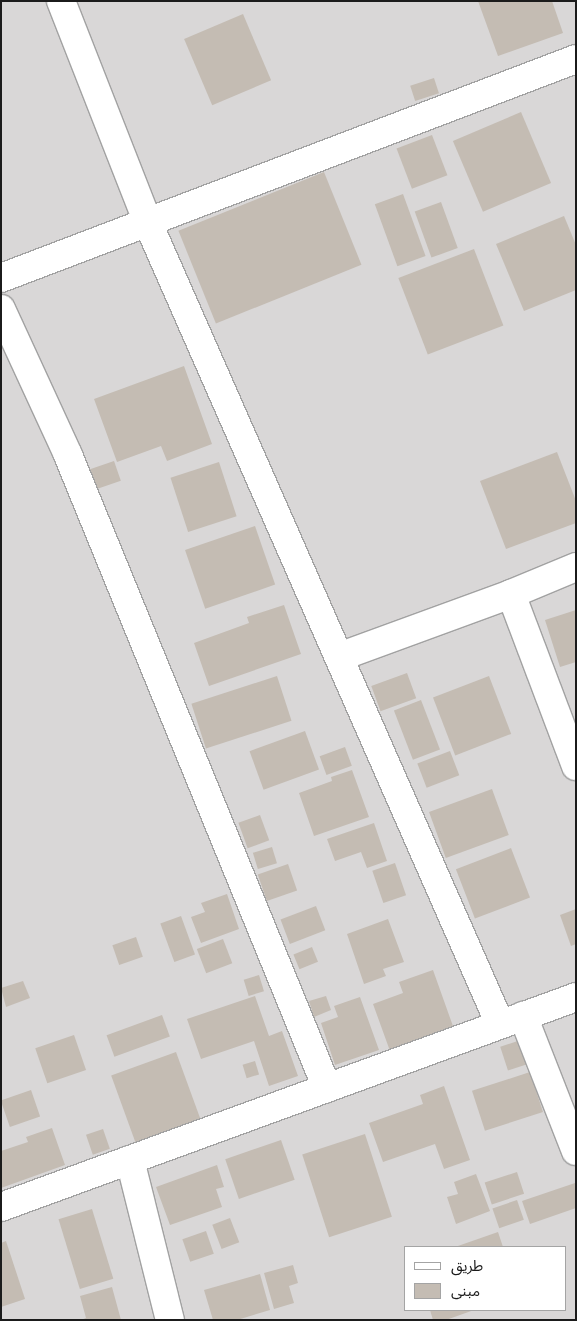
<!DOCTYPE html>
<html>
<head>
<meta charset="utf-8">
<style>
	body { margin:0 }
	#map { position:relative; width:577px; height:1321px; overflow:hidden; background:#ede9df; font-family:Mulish,"Noto Sans Arabic",sans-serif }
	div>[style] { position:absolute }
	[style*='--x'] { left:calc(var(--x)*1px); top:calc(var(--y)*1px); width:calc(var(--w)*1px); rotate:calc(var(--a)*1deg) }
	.residential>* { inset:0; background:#d9d7d7 }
	.building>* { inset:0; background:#c4bcb3; transform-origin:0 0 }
	.roads { filter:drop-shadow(1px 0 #a2a2a2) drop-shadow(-1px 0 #a2a2a2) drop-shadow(0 1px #a2a2a2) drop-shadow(0 -1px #a2a2a2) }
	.minor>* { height:28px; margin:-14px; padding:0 14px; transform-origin:14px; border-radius:14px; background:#fff }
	span { translate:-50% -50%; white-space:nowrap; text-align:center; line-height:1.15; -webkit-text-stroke:4px #fff; paint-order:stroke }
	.frame { position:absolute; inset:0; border:2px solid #1b1b1b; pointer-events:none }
	.legend { position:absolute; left:404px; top:1246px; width:162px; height:65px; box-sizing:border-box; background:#fff; border:1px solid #a4a4a4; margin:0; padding:6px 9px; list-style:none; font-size:15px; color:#1b1b1b }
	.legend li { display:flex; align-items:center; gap:10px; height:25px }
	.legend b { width:25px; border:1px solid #a4a4a4 }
</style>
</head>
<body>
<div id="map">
	<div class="residential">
		<div style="clip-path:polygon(evenodd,1px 1px,576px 1px,576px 1320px,1px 1320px,1px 1px,406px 1247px,566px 1247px,566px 1310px,406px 1310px,406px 1247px)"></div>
	</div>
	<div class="building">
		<div style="clip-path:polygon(478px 1px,552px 1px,563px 33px,498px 56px)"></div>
		<div style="left:243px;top:14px;width:72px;height:64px;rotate:67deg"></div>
		<div style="left:434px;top:78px;width:16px;height:25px;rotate:72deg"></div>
		<div style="left:521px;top:112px;width:77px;height:74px;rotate:67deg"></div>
		<div style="left:432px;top:135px;width:43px;height:38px;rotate:69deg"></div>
		<div style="left:324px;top:172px;width:100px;height:157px;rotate:68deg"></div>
		<div style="left:403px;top:194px;width:66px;height:30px;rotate:70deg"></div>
		<div style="left:441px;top:202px;width:49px;height:28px;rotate:70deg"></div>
		<div style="clip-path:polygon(564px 216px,576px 245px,576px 290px,524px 311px,496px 244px)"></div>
		<div style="left:474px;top:249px;width:82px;height:81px;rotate:69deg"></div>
		<div style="clip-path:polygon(184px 366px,212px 444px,167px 461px,161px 446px,117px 462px,94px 399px)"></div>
		<div style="clip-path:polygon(557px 452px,576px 501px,576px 523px,506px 549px,480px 481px)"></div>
		<div style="left:114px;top:461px;width:21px;height:30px;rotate:71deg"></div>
		<div style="left:219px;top:462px;width:57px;height:51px;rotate:72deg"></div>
		<div style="left:255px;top:526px;width:62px;height:74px;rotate:71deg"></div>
		<div style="clip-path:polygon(284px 605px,301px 654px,209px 686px,194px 643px,249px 623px,247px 617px)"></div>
		<div style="clip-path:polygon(576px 610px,576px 662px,560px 667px,545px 620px)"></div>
		<div style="left:407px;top:673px;width:27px;height:38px;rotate:70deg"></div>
		<div style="left:277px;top:676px;width:47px;height:90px;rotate:72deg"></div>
		<div style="left:489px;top:676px;width:62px;height:60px;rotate:69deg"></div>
		<div style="left:421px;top:700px;width:53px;height:29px;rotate:69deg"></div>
		<div style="left:305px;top:731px;width:41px;height:59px;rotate:70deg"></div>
		<div style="left:345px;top:747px;width:20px;height:27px;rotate:70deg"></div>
		<div style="left:450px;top:751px;width:26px;height:35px;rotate:69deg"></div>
		<div style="clip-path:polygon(352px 770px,369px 817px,314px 836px,299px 793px,332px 781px,331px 777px)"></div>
		<div style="left:492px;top:789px;width:49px;height:67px;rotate:70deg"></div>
		<div style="left:260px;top:815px;width:27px;height:23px;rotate:70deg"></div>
		<div style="clip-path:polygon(374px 823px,387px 861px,367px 868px,361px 852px,335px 861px,327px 839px)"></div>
		<div style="left:272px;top:847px;width:17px;height:20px;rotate:73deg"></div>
		<div style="left:511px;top:848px;width:53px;height:59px;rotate:69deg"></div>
		<div style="left:395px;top:863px;width:34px;height:24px;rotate:71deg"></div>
		<div style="left:288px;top:864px;width:28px;height:32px;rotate:71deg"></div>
		<div style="clip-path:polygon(227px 894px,239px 929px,201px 943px,191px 917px,205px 912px,201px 903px)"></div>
		<div style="left:316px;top:906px;width:26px;height:38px;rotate:69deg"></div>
		<div style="clip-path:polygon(576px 909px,576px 944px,571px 946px,560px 915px)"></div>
		<div style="left:181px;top:916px;width:41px;height:22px;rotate:70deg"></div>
		<div style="clip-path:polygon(388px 919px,404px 962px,383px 969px,386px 976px,364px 984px,347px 934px)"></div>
		<div style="left:136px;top:937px;width:21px;height:25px;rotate:71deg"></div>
		<div style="left:223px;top:939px;width:26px;height:28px;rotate:69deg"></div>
		<div style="left:312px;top:947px;width:16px;height:20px;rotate:68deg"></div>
		<div style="clip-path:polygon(433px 970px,454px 1029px,390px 1051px,373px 1004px,403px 993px,399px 982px)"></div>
		<div style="left:259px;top:975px;width:17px;height:16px;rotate:73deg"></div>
		<div style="clip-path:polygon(23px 981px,30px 998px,6px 1007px,1px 988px)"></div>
		<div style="clip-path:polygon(255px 996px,269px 1036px,282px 1031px,298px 1076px,269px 1086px,254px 1041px,201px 1059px,187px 1019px)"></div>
		<div style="clip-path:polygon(326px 996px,331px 1010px,314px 1017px,309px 1001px)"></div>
		<div style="clip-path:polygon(360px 997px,379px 1050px,335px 1065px,321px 1023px,338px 1017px,334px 1006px)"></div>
		<div style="left:162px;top:1015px;width:23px;height:59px;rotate:70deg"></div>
		<div style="left:74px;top:1035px;width:37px;height:41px;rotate:71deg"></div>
		<div style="left:524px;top:1039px;width:25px;height:25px;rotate:72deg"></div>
		<div style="left:176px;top:1052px;width:73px;height:69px;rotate:70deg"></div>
		<div style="left:255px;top:1061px;width:14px;height:13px;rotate:73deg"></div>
		<div style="left:530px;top:1072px;width:42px;height:61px;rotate:72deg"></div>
		<div style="clip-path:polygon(444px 1086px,470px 1160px,444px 1169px,435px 1144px,383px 1162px,369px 1123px,423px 1104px,420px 1095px)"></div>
		<div style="left:31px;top:1090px;width:28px;height:32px;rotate:71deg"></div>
		<div style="clip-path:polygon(52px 1128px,65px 1165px,1px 1188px,1px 1151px,28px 1142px,26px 1137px)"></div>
		<div style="left:103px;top:1129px;width:21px;height:18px;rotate:71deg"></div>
		<div style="left:365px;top:1134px;width:87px;height:66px;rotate:72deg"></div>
		<div style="left:281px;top:1140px;width:42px;height:59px;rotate:71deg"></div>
		<div style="clip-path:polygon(217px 1165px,224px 1187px,216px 1189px,222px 1207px,170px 1225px,156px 1187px)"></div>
		<div style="left:517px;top:1172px;width:23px;height:34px;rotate:72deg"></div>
		<div style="clip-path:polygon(476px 1174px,490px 1211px,456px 1224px,447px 1197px,458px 1194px,454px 1182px)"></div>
		<div style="clip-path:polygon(575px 1183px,576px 1208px,530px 1224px,522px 1201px)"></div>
		<div style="left:517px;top:1200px;width:21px;height:26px;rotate:71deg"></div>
		<div style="left:92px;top:1209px;width:73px;height:35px;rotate:73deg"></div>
		<div style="left:230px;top:1218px;width:26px;height:19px;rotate:69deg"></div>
		<div style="left:206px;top:1231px;width:24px;height:25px;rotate:71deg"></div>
		<div style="clip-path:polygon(498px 1232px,503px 1247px,455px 1247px)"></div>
		<div style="clip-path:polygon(6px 1241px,25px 1299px,1px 1307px,1px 1243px)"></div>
		<div style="clip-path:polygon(293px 1265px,298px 1283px,289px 1286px,294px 1303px,274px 1309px,264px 1273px)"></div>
		<div style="clip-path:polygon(260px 1274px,270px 1310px,237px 1320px,213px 1320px,204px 1290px)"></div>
		<div style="clip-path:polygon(112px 1287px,121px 1320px,81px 1320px,86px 1318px,80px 1296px)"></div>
		<div style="clip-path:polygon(430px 1310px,474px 1310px,446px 1320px,433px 1320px)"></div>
	</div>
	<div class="roads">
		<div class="minor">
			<div style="--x:61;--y:1;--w:238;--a:68.6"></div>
			<div style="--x:148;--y:223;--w:875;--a:66.28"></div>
			<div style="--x:1;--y:278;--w:615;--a:-20.85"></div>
			<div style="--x:1;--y:309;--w:161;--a:65.3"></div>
			<div style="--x:68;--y:455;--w:684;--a:67.75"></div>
			<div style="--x:511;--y:594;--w:184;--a:69.3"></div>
			<div style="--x:339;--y:657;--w:183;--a:-20.1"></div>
			<div style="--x:511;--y:594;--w:70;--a:-22.6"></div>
			<div style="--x:523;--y:1016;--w:145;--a:68.6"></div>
			<div style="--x:130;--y:1160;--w:165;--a:76"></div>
			<div style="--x:1;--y:1207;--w:612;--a:-20.06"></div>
		</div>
	</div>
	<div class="frame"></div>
	<ul class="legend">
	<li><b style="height:6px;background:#fff"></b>طريق</li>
	<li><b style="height:14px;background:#c4bcb3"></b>مبنى</li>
	</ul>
</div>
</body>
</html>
